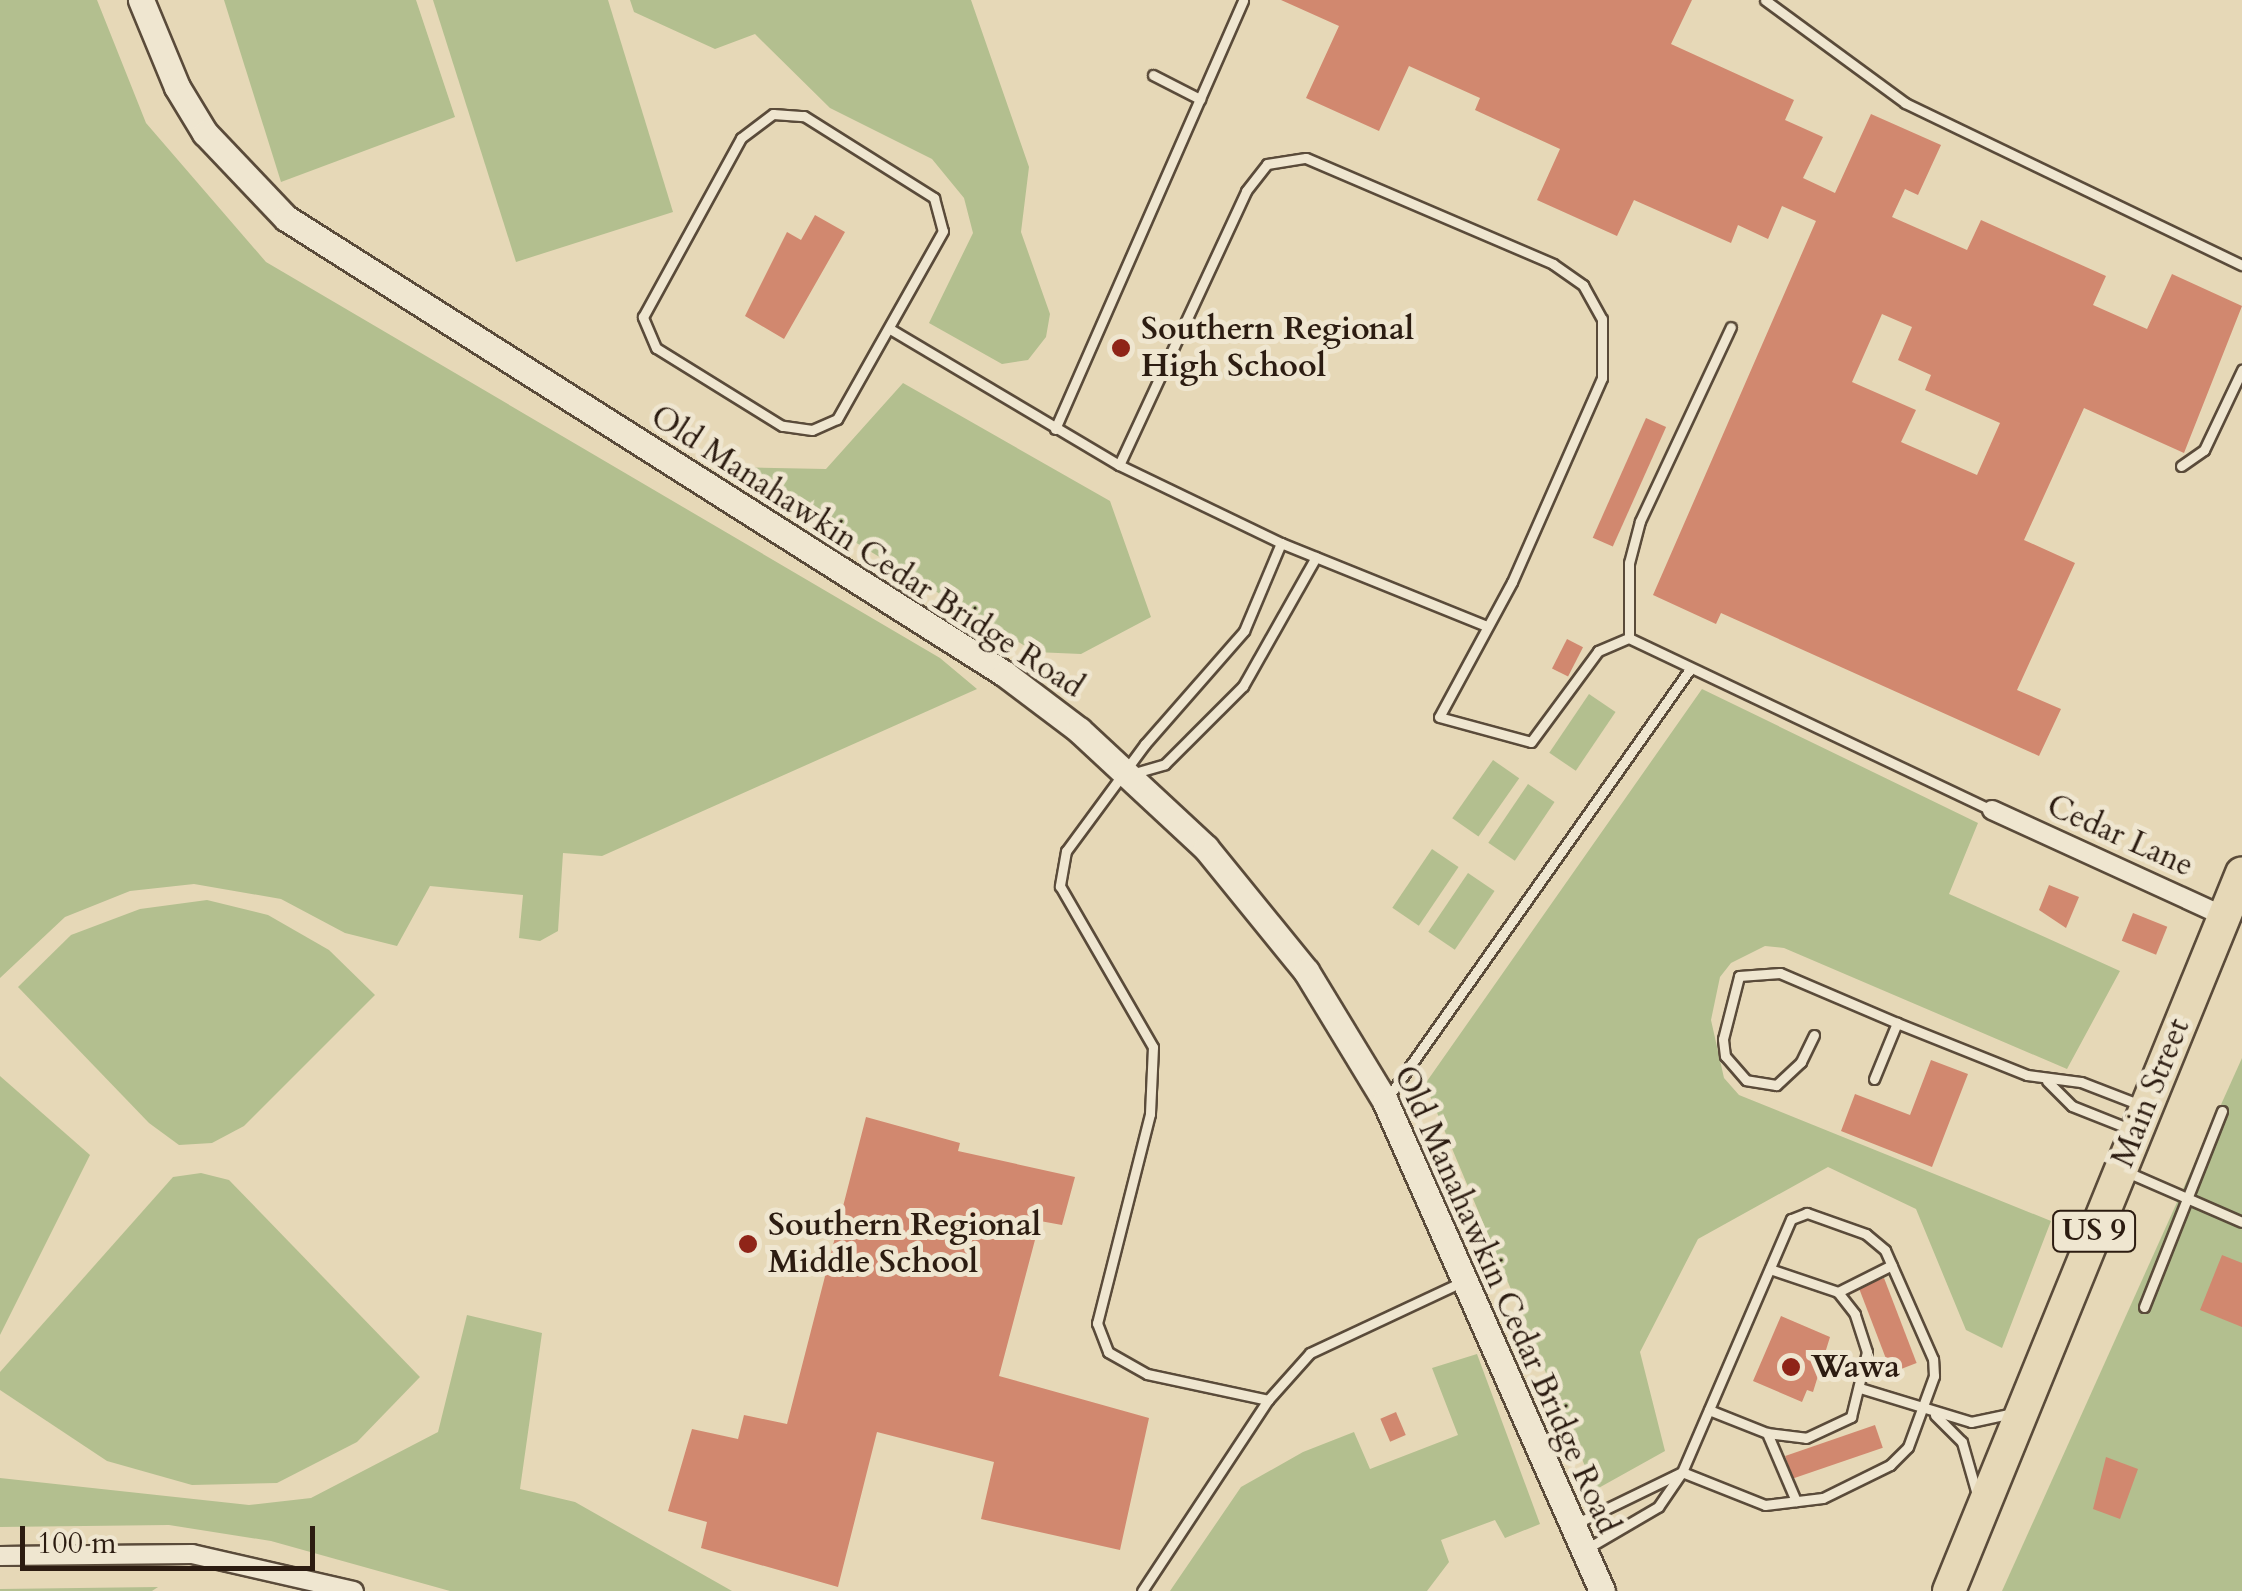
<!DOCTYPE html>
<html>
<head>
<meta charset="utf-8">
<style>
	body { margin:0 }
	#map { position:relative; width:2242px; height:1591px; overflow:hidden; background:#e6d8b7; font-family:Cardo,serif }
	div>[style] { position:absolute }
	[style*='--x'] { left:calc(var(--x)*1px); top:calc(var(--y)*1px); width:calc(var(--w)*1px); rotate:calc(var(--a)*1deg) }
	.green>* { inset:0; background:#b3bf8f; transform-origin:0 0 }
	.building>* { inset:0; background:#d1886f; transform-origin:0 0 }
	.roads { filter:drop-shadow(2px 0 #5a4b3a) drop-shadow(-2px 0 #5a4b3a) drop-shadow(0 2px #5a4b3a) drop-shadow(0 -2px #5a4b3a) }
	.lane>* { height:9px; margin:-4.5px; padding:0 4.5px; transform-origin:4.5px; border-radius:4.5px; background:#efe6d0 }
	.street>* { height:18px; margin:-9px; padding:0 9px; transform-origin:9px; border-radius:9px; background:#efe6d0 }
	.secondary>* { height:25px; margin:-12.5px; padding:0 12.5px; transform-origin:12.5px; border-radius:12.5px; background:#efe6d0 }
	.highway>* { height:32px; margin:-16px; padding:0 16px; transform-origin:16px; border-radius:16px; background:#e6d8b7 }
	.dots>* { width:28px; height:28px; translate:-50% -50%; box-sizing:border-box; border:5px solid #efe6d0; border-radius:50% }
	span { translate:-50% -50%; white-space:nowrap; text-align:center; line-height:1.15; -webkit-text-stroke:10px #efe6d0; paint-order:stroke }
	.shield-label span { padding:2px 8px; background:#efe6d0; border:2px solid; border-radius:8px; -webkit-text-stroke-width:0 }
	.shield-label { font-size:30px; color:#2c1c11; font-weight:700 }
	.poi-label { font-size:32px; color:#2c1c11; font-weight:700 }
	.left { translate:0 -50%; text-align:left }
	.street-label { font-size:32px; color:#2c1c11 }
	.scale { position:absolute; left:20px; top:1526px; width:295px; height:45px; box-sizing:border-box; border:5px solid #2c1c11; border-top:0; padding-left:12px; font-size:30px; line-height:35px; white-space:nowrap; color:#2c1c11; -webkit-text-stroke:8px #efe6d0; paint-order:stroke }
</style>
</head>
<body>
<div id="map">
	<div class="green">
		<div style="clip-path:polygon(0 0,97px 0,146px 123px,266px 262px,940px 658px,977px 689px,602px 856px,563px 853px,558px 931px,540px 941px,519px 938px,523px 895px,430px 886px,397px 946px,345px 933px,281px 899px,194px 884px,130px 891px,65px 917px,0 978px)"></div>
		<div style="clip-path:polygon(224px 0,416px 0,455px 117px,281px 182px)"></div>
		<div style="clip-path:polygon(433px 0,608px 0,673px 212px,516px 262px)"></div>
		<div style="clip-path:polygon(630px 0,971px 0,1029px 167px,1021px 232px,1050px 314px,1046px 337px,1028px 360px,1002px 364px,929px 323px,973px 233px,964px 198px,932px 159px,830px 108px,755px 34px,715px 49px,634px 12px)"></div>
		<div style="clip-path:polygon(903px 383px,1110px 501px,1151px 617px,1081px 654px,1035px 652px,732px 467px,826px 469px)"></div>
		<div style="clip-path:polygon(1702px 689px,1978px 823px,1949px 894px,2120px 971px,2067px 1069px,1784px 948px,1765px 946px,1731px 963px,1720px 977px,1711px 1020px,1724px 1078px,1739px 1095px,2051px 1221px,2002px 1348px,1966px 1330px,1916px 1209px,1828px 1167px,1698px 1239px,1640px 1352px,1665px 1451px,1595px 1490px,1425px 1084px)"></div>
		<div style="left:1589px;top:694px;width:32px;height:71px;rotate:34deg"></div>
		<div style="left:1493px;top:760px;width:32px;height:71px;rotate:35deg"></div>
		<div style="left:1528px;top:784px;width:32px;height:71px;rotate:34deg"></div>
		<div style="left:1432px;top:849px;width:32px;height:71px;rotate:34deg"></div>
		<div style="left:1468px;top:873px;width:32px;height:71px;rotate:34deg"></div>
		<div style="clip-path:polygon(207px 900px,268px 915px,329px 950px,375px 995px,244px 1126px,212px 1143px,179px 1145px,149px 1123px,18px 987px,71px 935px,140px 909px)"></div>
		<div style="clip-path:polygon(2242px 1058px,2242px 1591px,2002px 1591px)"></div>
		<div style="clip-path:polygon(0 1076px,90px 1155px,0 1335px)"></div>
		<div style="clip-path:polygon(201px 1173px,229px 1180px,420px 1377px,357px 1442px,277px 1483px,192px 1485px,107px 1461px,0 1390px,0 1372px,173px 1177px)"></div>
		<div style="clip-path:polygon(467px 1315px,542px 1333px,520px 1489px,575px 1502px,732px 1591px,450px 1591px,271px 1541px,169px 1525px,0 1527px,0 1478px,249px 1505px,311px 1498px,438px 1432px)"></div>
		<div style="clip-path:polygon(1477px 1354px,1540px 1524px,1505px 1538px,1495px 1520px,1441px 1540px,1449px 1562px,1427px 1591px,1170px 1591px,1241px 1487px,1303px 1452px,1354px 1432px,1370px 1469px,1458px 1435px,1432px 1368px)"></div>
		<div style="clip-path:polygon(158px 1587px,152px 1591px,0 1591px,0 1589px)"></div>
	</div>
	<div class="building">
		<div style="clip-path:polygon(evenodd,1281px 0,1692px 0,1671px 44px,1794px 100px,1785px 120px,1823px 137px,1803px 178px,1835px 193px,1871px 114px,1941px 145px,1918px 195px,1905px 189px,1892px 217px,1967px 250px,1981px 220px,2106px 276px,2093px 305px,2147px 329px,2172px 274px,2242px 306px,2184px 453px,2084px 408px,2024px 540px,2075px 563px,2017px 690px,2061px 709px,2039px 756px,1721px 613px,1716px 624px,1653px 595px,1816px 221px,1782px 206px,1768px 239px,1738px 225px,1731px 243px,1634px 200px,1617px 236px,1537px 200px,1560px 149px,1475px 110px,1480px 98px,1409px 66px,1379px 131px,1306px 98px,1339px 26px,1281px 0,1882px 314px,1912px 327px,1898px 360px,1931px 375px,1925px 390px,2000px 423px,1977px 475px,1901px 442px,1916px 410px,1852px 382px,1882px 314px)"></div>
		<div style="clip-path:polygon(815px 215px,845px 232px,784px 339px,745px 316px,787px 232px,801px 240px)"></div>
		<div style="left:1646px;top:418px;width:22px;height:131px;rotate:24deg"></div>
		<div style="left:1567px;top:639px;width:18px;height:33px;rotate:27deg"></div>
		<div style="clip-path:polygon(2049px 885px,2079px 897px,2066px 928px,2039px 910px)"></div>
		<div style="left:2133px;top:913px;width:37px;height:30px;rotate:22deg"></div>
		<div style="clip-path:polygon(1931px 1060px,1968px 1074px,1932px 1167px,1841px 1131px,1855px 1094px,1910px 1115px)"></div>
		<div style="clip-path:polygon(866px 1117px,960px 1143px,958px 1151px,1075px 1177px,1062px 1225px,1040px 1221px,999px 1376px,1149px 1418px,1120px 1550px,981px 1519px,994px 1462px,877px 1432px,838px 1587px,701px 1548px,707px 1522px,668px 1511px,692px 1429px,738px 1439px,744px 1415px,787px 1424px)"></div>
		<div style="clip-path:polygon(2222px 1255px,2242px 1263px,2242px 1327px,2200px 1310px)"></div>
		<div style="left:1884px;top:1278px;width:91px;height:27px;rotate:69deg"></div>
		<div style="clip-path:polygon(1781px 1316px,1830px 1337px,1813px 1392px,1807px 1390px,1802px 1402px,1753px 1381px)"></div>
		<div style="left:1396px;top:1412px;width:25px;height:17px;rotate:67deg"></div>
		<div style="left:1875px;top:1425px;width:24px;height:95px;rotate:71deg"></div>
		<div style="clip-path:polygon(2106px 1457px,2138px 1469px,2120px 1519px,2093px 1509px)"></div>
	</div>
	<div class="roads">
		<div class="lane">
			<div style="--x:1765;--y:0;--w:174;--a:36.3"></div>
			<div style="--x:1905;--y:103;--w:374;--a:25.7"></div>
			<div style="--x:1153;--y:75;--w:53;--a:27.1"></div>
			<div style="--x:773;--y:114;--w:31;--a:4"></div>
			<div style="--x:804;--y:116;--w:154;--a:32.2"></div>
			<div style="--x:934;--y:198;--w:34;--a:75"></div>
			<div style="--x:943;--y:231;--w:216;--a:119.4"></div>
			<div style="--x:837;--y:419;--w:27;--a:156"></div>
			<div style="--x:812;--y:430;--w:30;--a:-172"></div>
			<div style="--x:782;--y:426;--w:148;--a:-148.2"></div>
			<div style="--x:656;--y:348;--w:34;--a:-113"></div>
			<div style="--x:643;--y:317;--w:204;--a:-61.3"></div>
			<div style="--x:741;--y:138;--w:40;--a:-37"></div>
			<div style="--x:890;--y:329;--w:266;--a:30.7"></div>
			<div style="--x:1119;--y:465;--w:180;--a:25.7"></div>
			<div style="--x:1281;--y:543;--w:219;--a:22"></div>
			<div style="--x:1055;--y:429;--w:468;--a:-66.3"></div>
			<div style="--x:1119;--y:465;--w:302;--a:-65.1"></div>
			<div style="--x:1246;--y:191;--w:34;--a:-52"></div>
			<div style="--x:1267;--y:164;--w:39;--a:-9"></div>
			<div style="--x:1306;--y:158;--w:269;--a:23.2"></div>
			<div style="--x:1553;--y:264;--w:37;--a:35"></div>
			<div style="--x:1583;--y:285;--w:39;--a:61"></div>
			<div style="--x:1602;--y:319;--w:59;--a:90"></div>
			<div style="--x:1602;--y:378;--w:223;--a:113.8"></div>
			<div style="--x:1512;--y:582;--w:153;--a:118.4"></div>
			<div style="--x:1439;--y:717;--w:95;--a:15.2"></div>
			<div style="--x:1531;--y:742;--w:113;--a:-53.6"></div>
			<div style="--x:1598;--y:651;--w:34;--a:-23"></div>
			<div style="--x:1629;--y:638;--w:402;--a:25.4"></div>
			<div style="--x:2181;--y:466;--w:28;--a:-35"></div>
			<div style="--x:2204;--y:450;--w:89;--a:-64.6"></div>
			<div style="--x:1281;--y:543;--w:95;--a:112.8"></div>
			<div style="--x:1244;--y:631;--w:150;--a:131.2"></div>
			<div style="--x:1145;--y:744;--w:133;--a:126.4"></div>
			<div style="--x:1066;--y:851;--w:36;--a:100"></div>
			<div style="--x:1060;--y:886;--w:186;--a:60"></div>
			<div style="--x:1153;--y:1047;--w:67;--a:92.6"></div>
			<div style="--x:1150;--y:1114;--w:216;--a:104.2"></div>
			<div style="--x:1097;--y:1323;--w:31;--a:69"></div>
			<div style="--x:1108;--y:1352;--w:45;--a:29.4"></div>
			<div style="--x:1147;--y:1374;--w:124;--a:12.1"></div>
			<div style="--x:1268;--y:1400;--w:63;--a:-48.2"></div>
			<div style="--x:1310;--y:1353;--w:170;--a:-25.1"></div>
			<div style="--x:1629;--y:638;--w:75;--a:-90"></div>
			<div style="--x:1629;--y:563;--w:43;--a:-75.3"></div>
			<div style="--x:1640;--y:521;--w:214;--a:-64.9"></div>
			<div style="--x:1131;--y:774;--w:35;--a:-16"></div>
			<div style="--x:1165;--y:764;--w:110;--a:-45"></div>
			<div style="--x:1243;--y:686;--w:148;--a:-60.5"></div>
			<div style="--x:1814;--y:1035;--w:30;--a:116"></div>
			<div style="--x:1801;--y:1062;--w:34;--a:137"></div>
			<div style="--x:1776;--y:1085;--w:30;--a:-171"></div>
			<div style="--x:1746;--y:1080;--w:32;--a:-131"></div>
			<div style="--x:1725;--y:1056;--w:17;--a:-97"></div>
			<div style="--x:1723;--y:1039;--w:65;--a:-75.7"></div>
			<div style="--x:1739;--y:976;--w:41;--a:-4.2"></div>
			<div style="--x:1780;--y:973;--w:127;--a:23.1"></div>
			<div style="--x:1874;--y:1079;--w:61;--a:-67.7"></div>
			<div style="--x:1897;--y:1023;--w:140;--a:21.8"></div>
			<div style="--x:2027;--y:1075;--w:54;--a:7.4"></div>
			<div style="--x:2081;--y:1082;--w:61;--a:21.1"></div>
			<div style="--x:2047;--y:1081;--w:35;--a:45"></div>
			<div style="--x:2072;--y:1106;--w:62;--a:21.6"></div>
			<div style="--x:1386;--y:1100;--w:527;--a:-54.8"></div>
			<div style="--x:2127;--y:1172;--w:125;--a:23.5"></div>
			<div style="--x:1838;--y:1292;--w:60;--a:-26.6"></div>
			<div style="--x:2144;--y:1307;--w:211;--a:-68.3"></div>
			<div style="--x:1860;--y:1388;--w:116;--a:17"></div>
			<div style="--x:1971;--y:1422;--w:40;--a:-12"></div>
			<div style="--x:1709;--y:1410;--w:62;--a:21.6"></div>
			<div style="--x:1767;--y:1433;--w:39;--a:7"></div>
			<div style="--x:1806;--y:1438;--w:50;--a:-25"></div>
			<div style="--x:1851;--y:1417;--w:67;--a:-76.2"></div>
			<div style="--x:1867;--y:1352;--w:40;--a:-108"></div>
			<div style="--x:1855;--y:1314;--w:28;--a:-128"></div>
			<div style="--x:1838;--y:1292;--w:72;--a:-161.3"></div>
			<div style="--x:1935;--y:1415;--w:38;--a:45"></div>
			<div style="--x:1962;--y:1442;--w:51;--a:74.1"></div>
			<div style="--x:1767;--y:1433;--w:74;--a:66.9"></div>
			<div style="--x:1575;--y:1524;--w:119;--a:-25.9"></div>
			<div style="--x:1682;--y:1472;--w:89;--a:21.7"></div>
			<div style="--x:1765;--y:1505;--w:58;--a:-6.9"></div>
			<div style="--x:1823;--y:1498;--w:75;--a:-26.2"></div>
			<div style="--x:1890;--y:1465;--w:25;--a:-45"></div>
			<div style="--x:1908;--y:1447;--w:76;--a:-69.9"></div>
			<div style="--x:1934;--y:1376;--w:17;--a:-93"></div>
			<div style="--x:1933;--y:1359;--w:119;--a:-113.8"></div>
			<div style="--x:1885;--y:1250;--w:25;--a:-140"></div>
			<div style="--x:1866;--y:1234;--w:63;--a:-160.4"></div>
			<div style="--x:1807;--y:1213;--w:17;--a:159"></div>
			<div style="--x:1791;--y:1219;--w:275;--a:113.3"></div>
			<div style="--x:1682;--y:1472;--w:42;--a:124.4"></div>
			<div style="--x:1658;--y:1507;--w:83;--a:149.7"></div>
			<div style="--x:1142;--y:1591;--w:229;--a:-56.6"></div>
		</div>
		<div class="street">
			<div style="--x:1992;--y:810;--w:254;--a:24.6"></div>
			<div style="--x:0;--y:1556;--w:192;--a:-0.6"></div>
			<div style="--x:192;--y:1554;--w:166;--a:12.9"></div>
		</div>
		<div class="secondary">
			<div style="--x:141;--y:0;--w:94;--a:67.5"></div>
			<div style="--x:177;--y:87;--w:54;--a:58.7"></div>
			<div style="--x:205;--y:133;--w:117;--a:46.4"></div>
			<div style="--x:286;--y:218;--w:851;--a:32.38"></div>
			<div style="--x:1005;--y:674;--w:93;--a:37.1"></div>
			<div style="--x:1079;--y:730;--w:173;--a:42.9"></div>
			<div style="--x:1206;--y:848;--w:159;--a:50.9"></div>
			<div style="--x:1306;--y:971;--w:152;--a:58.7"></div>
			<div style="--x:1385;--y:1101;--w:536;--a:66.11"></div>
		</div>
		<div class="highway">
			<div style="--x:1949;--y:1591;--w:775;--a:-67.8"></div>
		</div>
	</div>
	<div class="dots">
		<div style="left:1121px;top:348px;background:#8f2418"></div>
		<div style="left:748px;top:1244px;background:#8f2418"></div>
		<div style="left:1791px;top:1367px;background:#8f2418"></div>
	</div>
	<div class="shield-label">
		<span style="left:2094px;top:1231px">US 9</span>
	</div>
	<div class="poi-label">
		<span class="left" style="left:1141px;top:348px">Southern Regional<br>High School</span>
		<span class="left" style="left:768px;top:1244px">Southern Regional<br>Middle School</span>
		<span class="left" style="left:1811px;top:1367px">Wawa</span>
	</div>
	<div class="street-label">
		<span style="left:867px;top:552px;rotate:33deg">Old Manahawkin Cedar Bridge Road</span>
		<span style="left:2120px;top:836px;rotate:24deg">Cedar Lane</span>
		<span style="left:2151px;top:1093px;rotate:-68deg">Main Street</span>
		<span style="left:1506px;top:1300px;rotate:66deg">Old Manahawkin Cedar Bridge Road</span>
	</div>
	<div class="scale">100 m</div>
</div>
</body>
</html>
